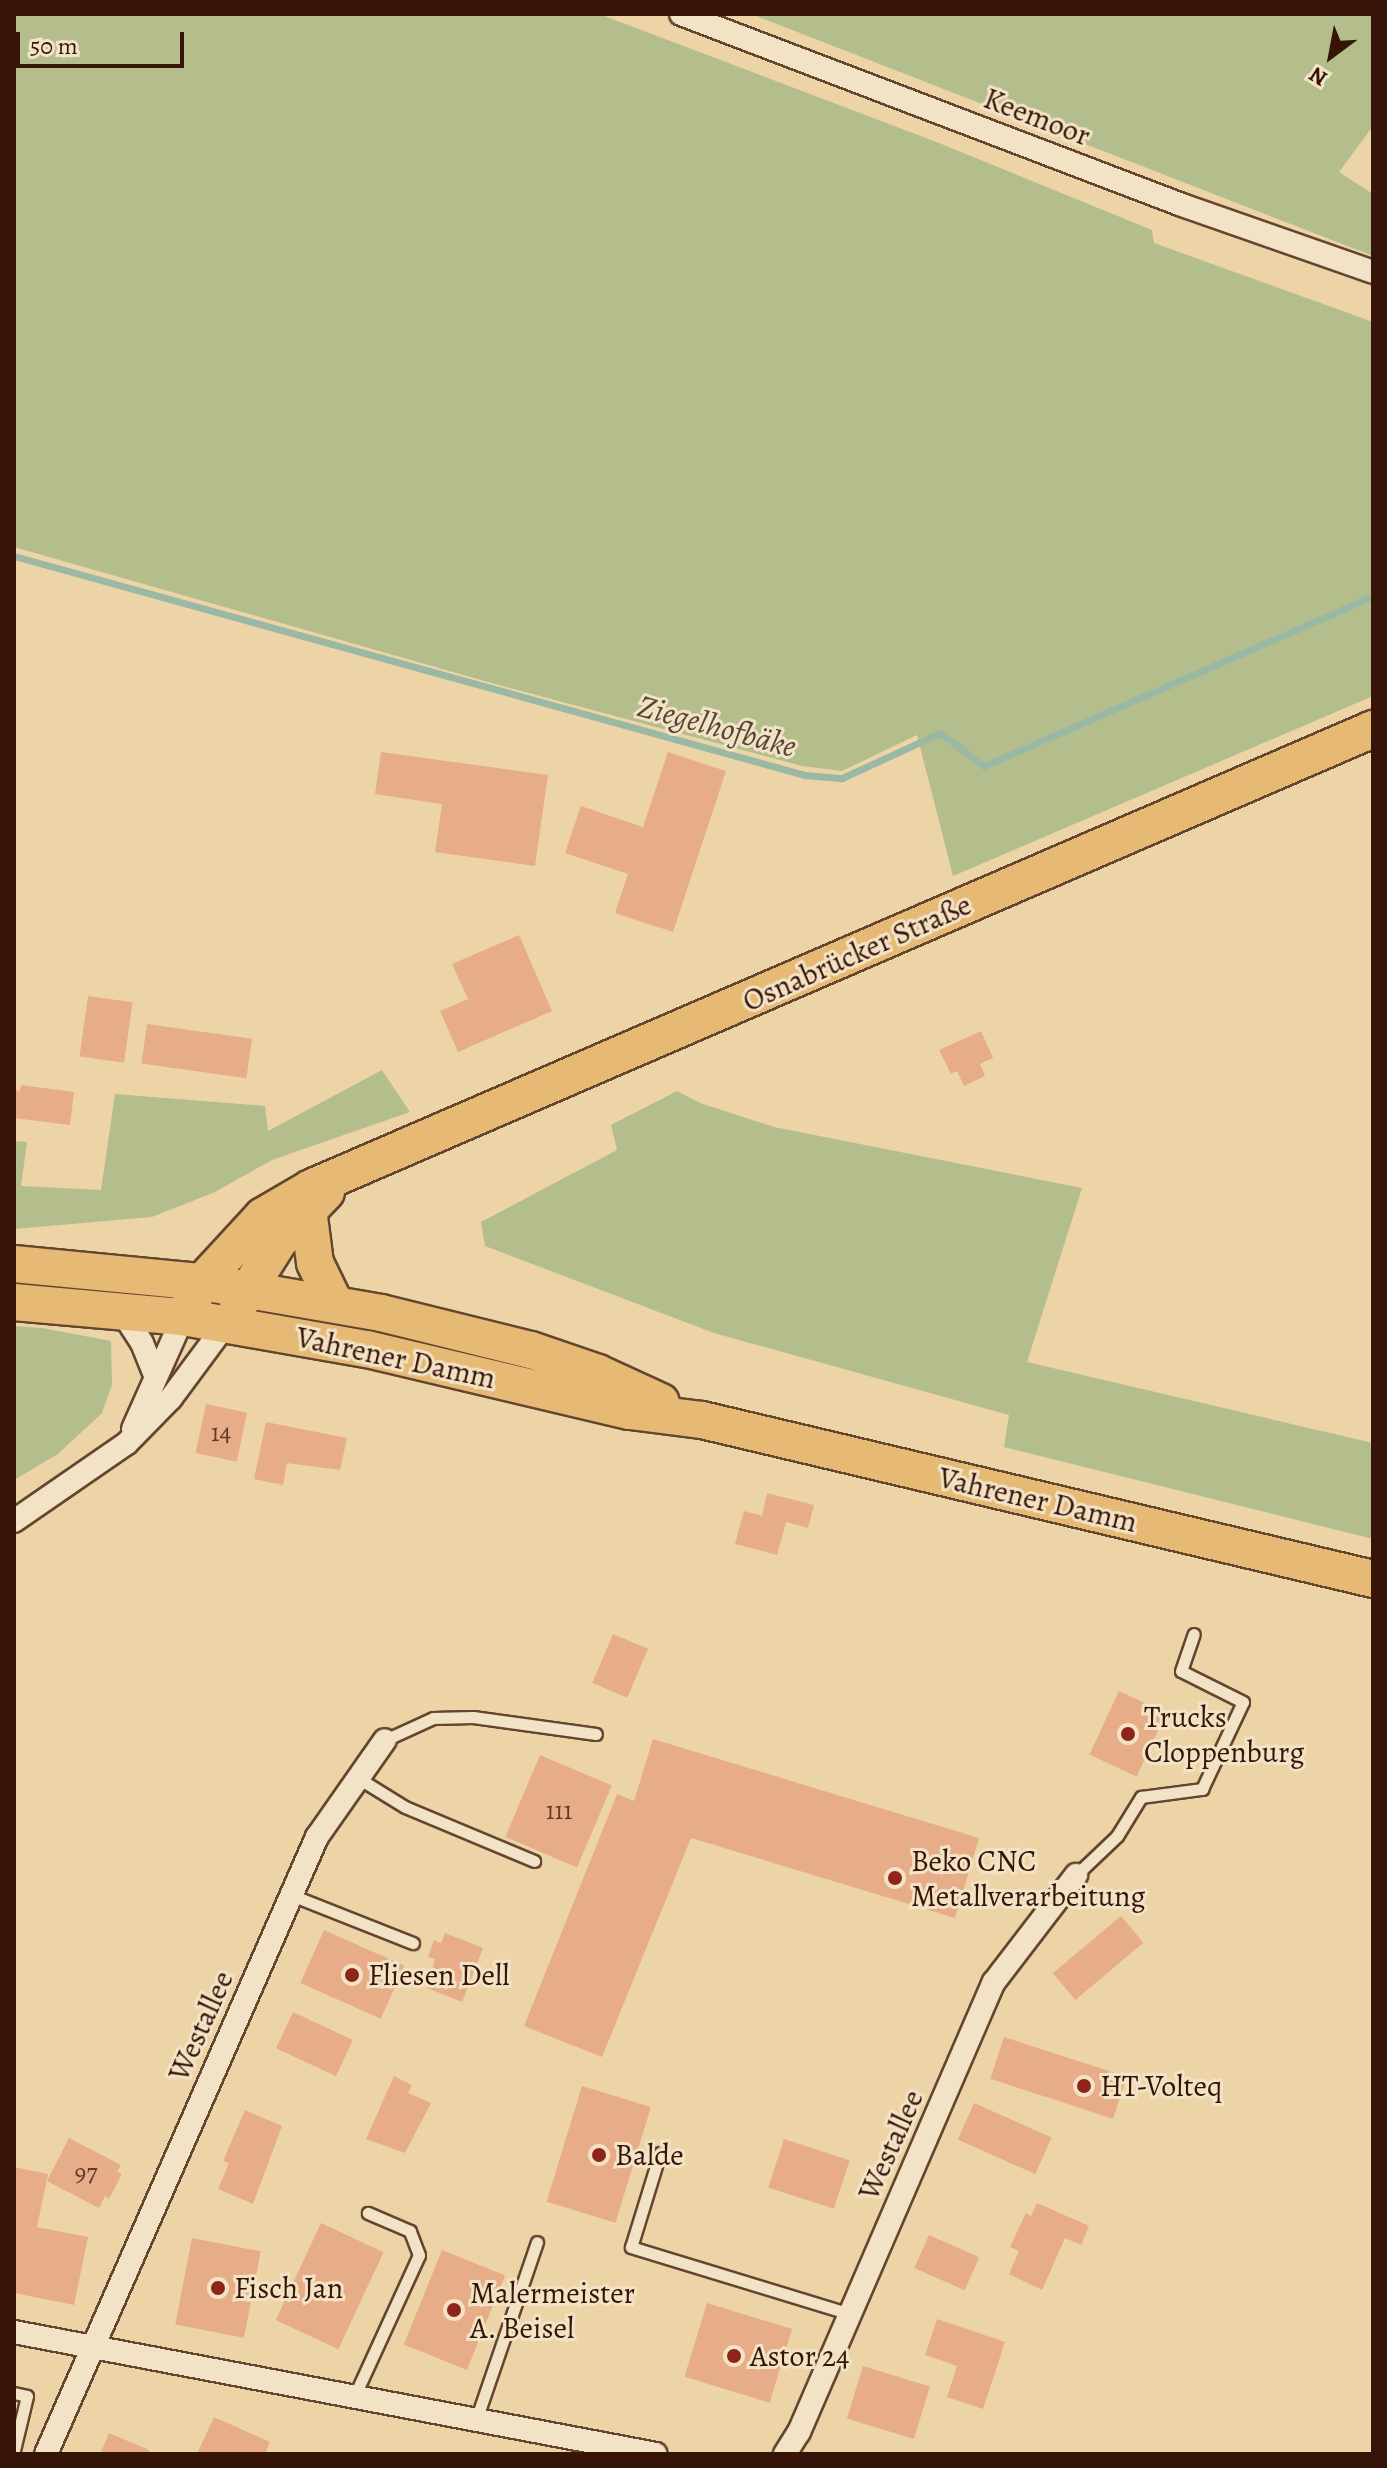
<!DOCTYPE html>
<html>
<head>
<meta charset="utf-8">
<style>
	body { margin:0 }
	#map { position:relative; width:1387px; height:2468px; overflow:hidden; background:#edd4a7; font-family:Alegreya,serif }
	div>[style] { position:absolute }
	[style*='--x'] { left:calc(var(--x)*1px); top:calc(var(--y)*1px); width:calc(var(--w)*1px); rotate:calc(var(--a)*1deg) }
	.green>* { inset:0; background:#b3be8c }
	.stream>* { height:7px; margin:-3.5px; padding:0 3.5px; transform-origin:3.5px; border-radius:3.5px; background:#9ab8a3 }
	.building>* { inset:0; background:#e6ad88; transform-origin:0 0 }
	.roads { filter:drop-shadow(2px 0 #644530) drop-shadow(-2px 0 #644530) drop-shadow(0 2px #644530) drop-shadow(0 -2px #644530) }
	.service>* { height:11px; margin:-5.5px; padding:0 5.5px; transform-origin:5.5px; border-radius:5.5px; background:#f3e3c6 }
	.minor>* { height:22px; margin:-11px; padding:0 11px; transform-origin:11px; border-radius:11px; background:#f3e3c6 }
	.primary>* { height:36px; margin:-18px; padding:0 18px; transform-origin:18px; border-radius:18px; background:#e6ba74 }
	.trunk>* { height:36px; margin:-18px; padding:0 18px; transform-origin:18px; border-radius:18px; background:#e6ba74 }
	.dots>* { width:22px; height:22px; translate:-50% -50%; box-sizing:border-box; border:4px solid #f3e3c6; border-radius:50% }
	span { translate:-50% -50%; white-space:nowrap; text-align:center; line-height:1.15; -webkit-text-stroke:6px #f3e3c6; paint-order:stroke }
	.number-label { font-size:26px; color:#623b28 }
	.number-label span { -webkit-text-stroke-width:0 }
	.street-label { font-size:30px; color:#361508 }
	.poi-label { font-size:30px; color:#361508 }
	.left { translate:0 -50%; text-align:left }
	.water-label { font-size:32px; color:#544636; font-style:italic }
	.frame { position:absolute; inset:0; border:16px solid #361508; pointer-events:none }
	.north { position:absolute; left:1291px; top:16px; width:80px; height:80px; -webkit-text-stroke:6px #f3e3c6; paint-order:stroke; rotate:212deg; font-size:22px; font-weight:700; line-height:32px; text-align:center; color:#361508 }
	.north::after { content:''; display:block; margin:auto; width:28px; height:36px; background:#361508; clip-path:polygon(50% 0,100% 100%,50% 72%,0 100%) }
	.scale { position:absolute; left:16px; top:32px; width:168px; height:36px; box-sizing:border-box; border:4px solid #361508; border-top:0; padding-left:10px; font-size:24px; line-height:28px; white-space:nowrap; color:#361508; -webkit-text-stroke:6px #f3e3c6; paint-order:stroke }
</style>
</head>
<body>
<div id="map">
	<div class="green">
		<div style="clip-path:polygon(14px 14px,599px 14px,939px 143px,1152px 230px,1154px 243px,1373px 322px,1373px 696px,953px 876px,917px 735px,842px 771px,802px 766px,495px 684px,14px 547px)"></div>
		<div style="clip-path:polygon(751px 14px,1373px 14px,1373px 126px,1339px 172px,1373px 194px,1373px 256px)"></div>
		<div style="clip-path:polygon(382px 1070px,410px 1112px,272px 1160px,215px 1192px,152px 1217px,14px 1229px,14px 1141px,27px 1142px,21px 1186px,101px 1190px,115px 1094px,265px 1106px,268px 1131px)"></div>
		<div style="clip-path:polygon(677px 1091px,700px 1103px,774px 1127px,1082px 1188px,1027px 1362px,1373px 1443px,1373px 1539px,1004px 1447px,1009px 1415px,714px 1333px,485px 1246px,481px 1222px,617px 1150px,611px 1125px)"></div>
		<div style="clip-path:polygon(14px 1326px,42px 1328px,111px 1341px,112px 1385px,102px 1413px,58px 1454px,14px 1480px)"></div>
	</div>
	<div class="stream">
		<div style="--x:14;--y:556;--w:821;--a:15.48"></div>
		<div style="--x:805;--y:775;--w:37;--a:5"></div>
		<div style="--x:842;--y:778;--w:108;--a:-24.7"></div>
		<div style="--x:940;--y:733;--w:55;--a:36.9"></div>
		<div style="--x:984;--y:766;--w:425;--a:-23.6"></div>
	</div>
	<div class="building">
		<div style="clip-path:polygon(381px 752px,548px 775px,535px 866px,435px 852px,442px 804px,375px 794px)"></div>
		<div style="clip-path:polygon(668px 752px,726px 771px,673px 932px,615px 913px,628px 874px,565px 853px,581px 806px,643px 827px)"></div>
		<div style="clip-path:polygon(519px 935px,552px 1011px,458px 1052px,440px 1011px,468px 999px,452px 964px)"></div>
		<div style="left:88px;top:996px;width:45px;height:61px;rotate:8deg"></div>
		<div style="left:147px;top:1024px;width:106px;height:40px;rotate:8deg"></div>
		<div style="clip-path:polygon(981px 1031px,993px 1058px,980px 1064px,985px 1076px,964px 1086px,957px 1071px,951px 1074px,939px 1050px)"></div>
		<div style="clip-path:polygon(21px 1085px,74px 1092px,70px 1125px,14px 1118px,14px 1090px,20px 1091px)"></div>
		<div style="left:206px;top:1404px;width:42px;height:50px;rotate:12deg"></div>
		<div style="clip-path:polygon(266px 1422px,347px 1438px,340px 1470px,287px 1463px,283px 1485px,254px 1479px)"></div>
		<div style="clip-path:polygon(767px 1493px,814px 1505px,808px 1528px,786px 1522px,777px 1555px,735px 1544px,744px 1511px,762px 1516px)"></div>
		<div style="left:613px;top:1634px;width:38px;height:53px;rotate:23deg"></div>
		<div style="left:1119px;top:1691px;width:52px;height:70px;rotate:25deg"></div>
		<div style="clip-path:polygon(653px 1739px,979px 1838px,955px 1918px,691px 1838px,602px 2057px,524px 2026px,617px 1794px,634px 1801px)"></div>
		<div style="left:540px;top:1755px;width:78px;height:89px;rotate:23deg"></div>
		<div style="left:1121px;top:1916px;width:35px;height:89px;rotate:50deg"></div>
		<div style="left:324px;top:1930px;width:88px;height:58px;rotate:24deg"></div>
		<div style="clip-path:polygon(445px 1933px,483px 1948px,462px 2002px,427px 1988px,435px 1959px,428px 1957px,434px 1940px,441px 1943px)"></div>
		<div style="left:293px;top:2012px;width:66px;height:40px;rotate:25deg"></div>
		<div style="left:1004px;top:2037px;width:129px;height:44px;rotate:18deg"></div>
		<div style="clip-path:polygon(394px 2076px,412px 2085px,408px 2093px,431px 2103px,405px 2153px,366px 2139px)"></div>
		<div style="left:582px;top:2086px;width:72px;height:121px;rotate:17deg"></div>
		<div style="left:974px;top:2103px;width:85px;height:40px;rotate:24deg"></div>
		<div style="clip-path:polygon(245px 2110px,282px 2126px,253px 2204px,218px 2189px,229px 2163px,223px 2161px)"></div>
		<div style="clip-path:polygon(69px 2138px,121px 2165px,117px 2172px,122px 2174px,109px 2199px,105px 2196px,99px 2208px,47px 2181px)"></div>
		<div style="left:784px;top:2139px;width:69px;height:51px;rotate:18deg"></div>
		<div style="clip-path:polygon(14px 2167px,48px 2174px,37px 2227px,88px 2237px,74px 2305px,14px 2293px)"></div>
		<div style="clip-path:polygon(1037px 2203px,1089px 2226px,1081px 2245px,1065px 2238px,1042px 2290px,1009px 2274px,1019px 2251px,1010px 2247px,1026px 2213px,1031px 2216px)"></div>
		<div style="left:321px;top:2223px;width:69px;height:107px;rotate:25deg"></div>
		<div style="left:929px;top:2235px;width:55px;height:36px;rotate:24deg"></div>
		<div style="left:192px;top:2238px;width:70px;height:88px;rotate:11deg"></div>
		<div style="left:442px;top:2250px;width:68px;height:102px;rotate:22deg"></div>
		<div style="left:707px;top:2303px;width:89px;height:77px;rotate:17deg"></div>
		<div style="clip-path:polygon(937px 2319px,1005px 2342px,983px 2409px,947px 2397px,957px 2366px,925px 2355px)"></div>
		<div style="left:863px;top:2366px;width:70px;height:55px;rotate:17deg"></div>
		<div style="clip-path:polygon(214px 2417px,270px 2442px,265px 2454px,197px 2454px)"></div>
		<div style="clip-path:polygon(109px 2433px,149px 2450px,148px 2454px,100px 2454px)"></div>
	</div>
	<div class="roads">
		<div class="service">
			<div style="--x:385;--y:1740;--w:53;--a:-24.6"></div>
			<div style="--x:433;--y:1718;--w:40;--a:-1.4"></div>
			<div style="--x:473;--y:1717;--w:124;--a:7.9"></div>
			<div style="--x:358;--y:1778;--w:55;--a:31.7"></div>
			<div style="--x:405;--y:1807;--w:140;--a:22.7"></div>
			<div style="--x:1076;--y:1875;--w:57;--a:-43.6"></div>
			<div style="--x:1117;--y:1836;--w:46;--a:-58.4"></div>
			<div style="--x:1141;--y:1797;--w:62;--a:-7.5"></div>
			<div style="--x:1202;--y:1789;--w:96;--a:-64.8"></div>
			<div style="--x:1243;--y:1702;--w:69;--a:-153.4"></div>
			<div style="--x:1181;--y:1671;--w:39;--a:-71"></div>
			<div style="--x:291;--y:1895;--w:131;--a:21.5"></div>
			<div style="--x:660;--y:2153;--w:98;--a:107.1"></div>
			<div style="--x:631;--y:2247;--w:229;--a:17"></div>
			<div style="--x:14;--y:2393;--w:13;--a:13"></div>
			<div style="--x:27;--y:2396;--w:56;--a:103.5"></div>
			<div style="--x:354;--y:2397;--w:156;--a:-65.4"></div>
			<div style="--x:419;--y:2255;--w:26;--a:-111"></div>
			<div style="--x:410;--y:2231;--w:46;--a:-156.8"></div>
			<div style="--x:476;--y:2420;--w:188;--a:-71.1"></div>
		</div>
		<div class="minor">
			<div style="--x:681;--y:14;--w:536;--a:20.87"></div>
			<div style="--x:1182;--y:205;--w:202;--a:19.3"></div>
			<div style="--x:120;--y:1309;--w:40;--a:57.1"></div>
			<div style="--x:142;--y:1343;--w:37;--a:68"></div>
			<div style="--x:133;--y:1429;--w:123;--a:-65.9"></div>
			<div style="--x:14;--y:1521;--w:137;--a:-34.6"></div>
			<div style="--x:127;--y:1443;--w:63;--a:-45.6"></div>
			<div style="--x:171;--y:1398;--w:92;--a:-53.4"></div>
			<div style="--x:14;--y:2332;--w:653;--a:10.76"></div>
			<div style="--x:46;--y:2454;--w:674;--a:-66.29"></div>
			<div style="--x:317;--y:1837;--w:118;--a:-55"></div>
			<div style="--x:785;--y:2454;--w:26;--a:-58"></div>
			<div style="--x:799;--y:2432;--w:490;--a:-66.6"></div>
			<div style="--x:994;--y:1982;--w:135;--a:-52.5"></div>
		</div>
		<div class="primary">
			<div style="--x:1373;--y:729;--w:1157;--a:156.63"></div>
			<div style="--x:311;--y:1188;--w:56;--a:149.7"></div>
			<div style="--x:263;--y:1216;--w:90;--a:132.7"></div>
			<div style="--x:202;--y:1282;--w:40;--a:118"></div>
			<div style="--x:183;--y:1317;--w:187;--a:9.9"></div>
			<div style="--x:367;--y:1349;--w:270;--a:13.3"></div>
			<div style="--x:630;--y:1411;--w:73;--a:7.1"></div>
			<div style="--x:702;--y:1420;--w:690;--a:13.33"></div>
			<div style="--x:308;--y:1209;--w:54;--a:82.6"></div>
			<div style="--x:315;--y:1263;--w:46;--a:64"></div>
			<div style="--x:202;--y:1282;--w:182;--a:9.8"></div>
			<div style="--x:381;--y:1313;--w:154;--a:13.9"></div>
			<div style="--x:531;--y:1350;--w:71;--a:18.9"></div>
			<div style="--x:598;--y:1373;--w:69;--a:24.7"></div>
			<div style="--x:238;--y:1306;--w:77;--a:-57.8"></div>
			<div style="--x:279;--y:1241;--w:68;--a:-46.2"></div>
		</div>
		<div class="trunk">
			<div style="--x:14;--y:1264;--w:189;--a:5.5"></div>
			<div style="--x:14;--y:1302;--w:170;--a:5.1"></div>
		</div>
	</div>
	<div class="dots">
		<div style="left:1128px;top:1734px;background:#8f2418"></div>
		<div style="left:895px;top:1878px;background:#8f2418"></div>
		<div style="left:352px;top:1975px;background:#8f2418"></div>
		<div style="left:1084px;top:2086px;background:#8f2418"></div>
		<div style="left:599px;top:2155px;background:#8f2418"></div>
		<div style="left:218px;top:2288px;background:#8f2418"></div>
		<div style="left:454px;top:2310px;background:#8f2418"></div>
		<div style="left:734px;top:2356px;background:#8f2418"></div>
	</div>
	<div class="number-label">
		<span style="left:221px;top:1433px">14</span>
		<span style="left:559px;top:1811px">111</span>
		<span style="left:86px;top:2173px">97</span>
	</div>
	<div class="street-label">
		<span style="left:1037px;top:117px;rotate:21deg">Keemoor</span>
		<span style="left:857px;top:953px;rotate:-24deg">Osnabrücker Straße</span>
		<span style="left:396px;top:1358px;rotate:12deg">Vahrener Damm</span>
		<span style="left:1038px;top:1500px;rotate:13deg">Vahrener Damm</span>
		<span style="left:201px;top:2026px;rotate:-66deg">Westallee</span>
		<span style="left:891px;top:2145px;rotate:-66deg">Westallee</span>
	</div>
	<div class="poi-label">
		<span class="left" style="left:1144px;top:1734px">Trucks<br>Cloppenburg</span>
		<span class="left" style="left:911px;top:1878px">Beko CNC<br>Metallverarbeitung</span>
		<span class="left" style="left:368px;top:1975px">Fliesen Dell</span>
		<span class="left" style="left:1100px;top:2086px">HT-Volteq</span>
		<span class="left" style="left:615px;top:2155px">Balde</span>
		<span class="left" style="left:234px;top:2288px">Fisch Jan</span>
		<span class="left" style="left:470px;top:2310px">Malermeister<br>A. Beisel</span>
		<span class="left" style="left:750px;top:2356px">Astor 24</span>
	</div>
	<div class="water-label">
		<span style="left:717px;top:726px;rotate:15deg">Ziegelhofbäke</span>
	</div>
	<div class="frame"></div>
	<div class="north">N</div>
	<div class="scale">50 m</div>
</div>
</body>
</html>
